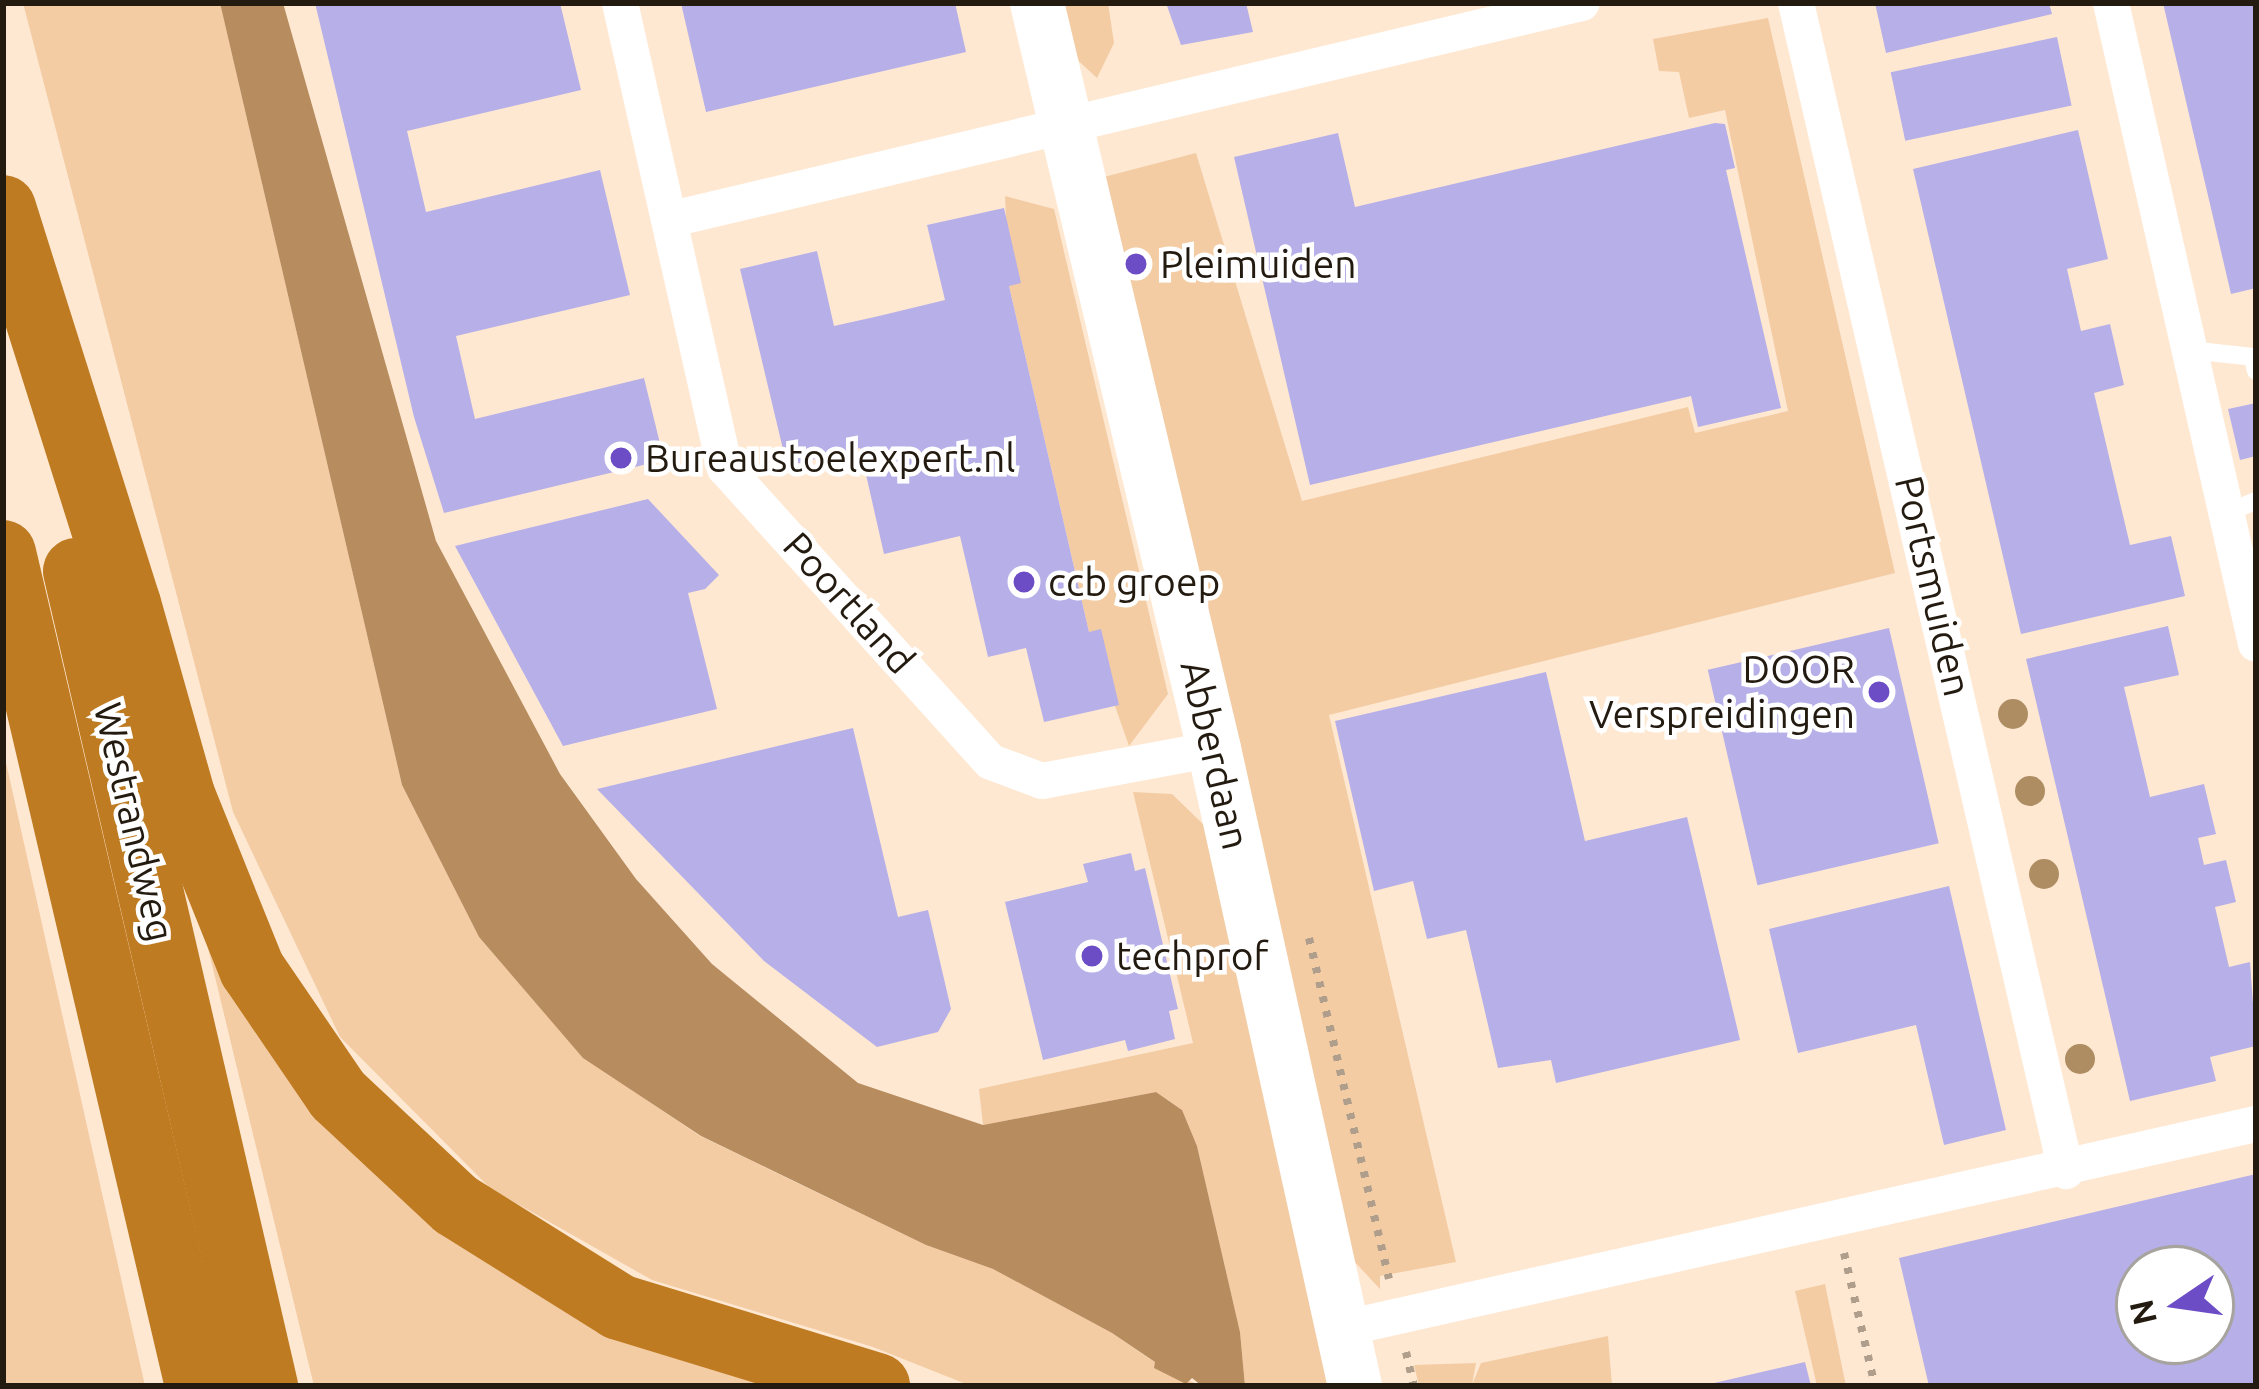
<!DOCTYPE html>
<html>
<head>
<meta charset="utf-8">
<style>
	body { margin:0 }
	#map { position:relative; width:2259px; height:1389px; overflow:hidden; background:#fee8d2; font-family:Ubuntu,sans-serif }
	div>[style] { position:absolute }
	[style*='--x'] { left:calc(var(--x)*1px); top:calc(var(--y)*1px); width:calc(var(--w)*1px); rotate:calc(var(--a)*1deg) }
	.green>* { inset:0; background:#f3cca4 }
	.water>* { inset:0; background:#b78c5e }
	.building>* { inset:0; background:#b6afe8; transform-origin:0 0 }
	.path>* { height:8px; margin-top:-4px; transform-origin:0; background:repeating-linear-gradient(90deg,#af9e8c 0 6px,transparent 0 15px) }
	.lane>* { height:18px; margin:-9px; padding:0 9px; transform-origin:9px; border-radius:9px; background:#fff }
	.street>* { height:36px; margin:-18px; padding:0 18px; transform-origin:18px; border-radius:18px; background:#fff }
	.secondary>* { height:54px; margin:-27px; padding:0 27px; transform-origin:27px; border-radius:27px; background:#fff }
	.highway>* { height:66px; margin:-33px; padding:0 33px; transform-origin:33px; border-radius:33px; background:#bf7b22 }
	.trees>* { width:30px; height:30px; margin:-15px; border-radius:50%; background:#ae8d63 }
	.dots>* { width:33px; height:33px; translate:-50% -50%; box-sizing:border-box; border:6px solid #fff; border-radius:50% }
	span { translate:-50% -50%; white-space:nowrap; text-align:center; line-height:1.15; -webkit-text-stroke:9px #fff; paint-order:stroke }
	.poi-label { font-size:39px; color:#231a10 }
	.left { translate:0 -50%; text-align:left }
	.right { translate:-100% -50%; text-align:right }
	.street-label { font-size:39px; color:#231a10 }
	.frame { position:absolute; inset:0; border:6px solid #231a10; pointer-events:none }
	.north { position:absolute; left:2115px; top:1245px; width:120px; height:120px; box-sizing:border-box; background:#fff; border:3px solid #a7a39f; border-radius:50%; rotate:257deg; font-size:33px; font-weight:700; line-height:48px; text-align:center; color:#231a10 }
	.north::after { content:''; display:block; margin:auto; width:42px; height:54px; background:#6c4dc6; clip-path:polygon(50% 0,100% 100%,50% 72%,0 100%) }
</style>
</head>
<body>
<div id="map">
	<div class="green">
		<div style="clip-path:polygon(23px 3px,220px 3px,402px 785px,479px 937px,583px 1057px,700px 1136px,926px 1245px,993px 1269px,1112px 1333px,1156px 1363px,1154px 1367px,1202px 1386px,971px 1386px,873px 1347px,652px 1280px,491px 1189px,340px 1037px,233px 812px)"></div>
		<div style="clip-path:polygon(1058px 3px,1108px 3px,1114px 43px,1097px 78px,1072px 55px)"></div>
		<div style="clip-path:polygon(1768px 18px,1895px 573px,1329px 715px,1456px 1262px,1380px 1276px,1380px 1289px,1351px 1258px,1100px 178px,1196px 153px,1302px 501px,1688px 407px,1695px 433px,1788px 411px,1725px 110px,1689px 118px,1679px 72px,1659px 71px,1653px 39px)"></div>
		<div style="clip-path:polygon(1005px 196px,1054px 209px,1168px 694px,1129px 746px,1089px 632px,1009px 286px)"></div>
		<div style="clip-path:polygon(3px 749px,145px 1386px,3px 1386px)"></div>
		<div style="clip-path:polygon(1133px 792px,1172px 794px,1205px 826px,1337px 1386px,1245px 1386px,1240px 1332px,1197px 1146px,1181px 1109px,1156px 1092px,983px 1125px,979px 1089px,1193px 1043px)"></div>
		<div style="clip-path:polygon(207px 944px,291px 1069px,799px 1386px,314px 1386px)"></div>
		<div style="clip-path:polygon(1825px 1284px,1846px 1386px,1817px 1386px,1795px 1291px)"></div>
		<div style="clip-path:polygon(1608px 1336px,1612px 1386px,1419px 1386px,1414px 1365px,1476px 1363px,1472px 1385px,1481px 1363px)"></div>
	</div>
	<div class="water">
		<div style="clip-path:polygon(220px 3px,283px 3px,436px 541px,560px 774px,636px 879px,712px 964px,858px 1083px,983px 1125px,1156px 1092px,1182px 1110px,1197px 1146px,1240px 1332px,1245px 1386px,1202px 1386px,1192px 1378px,1186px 1384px,1154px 1368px,1155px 1362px,1112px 1333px,993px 1269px,926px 1245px,701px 1136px,583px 1058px,479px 937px,402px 785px)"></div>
	</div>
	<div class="building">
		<div style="clip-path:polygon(315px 3px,560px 3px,581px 90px,407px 131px,426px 212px,600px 170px,630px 295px,456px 336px,475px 419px,644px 378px,664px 460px,444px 513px,414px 417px)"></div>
		<div style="clip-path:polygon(681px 3px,955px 3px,966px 52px,706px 112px)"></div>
		<div style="clip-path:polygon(1166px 3px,1246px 3px,1253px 32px,1181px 45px)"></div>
		<div style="clip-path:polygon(1875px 3px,2049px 3px,2052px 14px,1886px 53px)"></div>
		<div style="clip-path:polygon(2163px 3px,2256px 3px,2256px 288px,2231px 294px)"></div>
		<div style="left:2057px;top:37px;width:70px;height:170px;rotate:78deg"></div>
		<div style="clip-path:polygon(1715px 123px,1725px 124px,1735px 168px,1726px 170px,1781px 408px,1698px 427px,1691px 396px,1310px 485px,1234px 157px,1338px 133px,1355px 207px)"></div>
		<div style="clip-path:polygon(2078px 130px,2108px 259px,2067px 269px,2081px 331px,2110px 324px,2124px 385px,2094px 393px,2130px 545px,2171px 536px,2185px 596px,2021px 634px,1913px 169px)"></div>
		<div style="clip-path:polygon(1004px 208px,1021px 283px,1009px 286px,1037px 407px,1089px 632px,1101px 629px,1119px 705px,1044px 722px,1026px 648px,988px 657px,960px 536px,884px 554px,860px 448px,787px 466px,740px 269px,817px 251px,834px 326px,879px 316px,945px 300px,927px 225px)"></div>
		<div style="clip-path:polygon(2256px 403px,2256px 456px,2240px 460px,2228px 409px)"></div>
		<div style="clip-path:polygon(648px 499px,719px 575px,705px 589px,688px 593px,717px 709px,563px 746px,455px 546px)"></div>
		<div style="clip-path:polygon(2168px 626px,2179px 675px,2124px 687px,2150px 797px,2204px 784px,2216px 834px,2198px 838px,2204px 865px,2226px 860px,2236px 902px,2215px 907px,2229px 967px,2250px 962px,2256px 1046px,2210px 1057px,2216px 1081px,2130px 1101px,2026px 659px)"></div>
		<div style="left:1889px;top:628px;width:221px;height:186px;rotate:77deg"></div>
		<div style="clip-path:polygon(1546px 672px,1585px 841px,1687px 817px,1740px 1040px,1556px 1083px,1551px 1060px,1498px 1068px,1466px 930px,1427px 939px,1413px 881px,1374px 891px,1335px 721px)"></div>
		<div style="clip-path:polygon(853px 728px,898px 917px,928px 910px,951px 1009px,938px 1032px,877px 1047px,764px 961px,597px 789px)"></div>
		<div style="clip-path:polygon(1131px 853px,1135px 871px,1145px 868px,1178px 1009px,1169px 1011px,1175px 1039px,1128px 1051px,1125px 1040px,1043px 1060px,1005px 902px,1088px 882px,1083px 864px)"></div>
		<div style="clip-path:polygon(1949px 886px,2006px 1130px,1944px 1145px,1916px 1025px,1798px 1053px,1769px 929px)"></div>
		<div style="clip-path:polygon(evenodd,2256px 1174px,2256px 1386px,1929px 1386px,1899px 1258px,2256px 1174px,2139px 1269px,2211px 1269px,2211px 1341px,2139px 1341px,2139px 1269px)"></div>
		<div style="clip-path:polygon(1805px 1362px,1811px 1386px,1710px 1386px,1710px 1384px)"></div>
	</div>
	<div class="path">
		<div style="--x:1309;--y:938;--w:350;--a:76.8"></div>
		<div style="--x:1844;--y:1253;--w:137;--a:76.9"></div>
		<div style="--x:1406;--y:1352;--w:35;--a:77"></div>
	</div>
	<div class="lane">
		<div style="--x:2189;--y:350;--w:64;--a:6.2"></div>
		<div style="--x:2253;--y:357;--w:14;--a:78"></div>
		<div style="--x:2226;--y:513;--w:32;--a:-22"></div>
	</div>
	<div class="street">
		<div style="--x:620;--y:3;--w:477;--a:77.3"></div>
		<div style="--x:725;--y:468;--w:396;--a:47.9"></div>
		<div style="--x:991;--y:762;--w:54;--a:20.4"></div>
		<div style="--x:1042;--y:781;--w:175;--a:-10.5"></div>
		<div style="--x:1796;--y:3;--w:1199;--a:76.98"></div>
		<div style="--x:2111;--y:3;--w:657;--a:77.25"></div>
		<div style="--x:672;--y:219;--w:935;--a:-13.35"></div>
		<div style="--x:1341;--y:1329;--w:938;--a:-12.63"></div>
	</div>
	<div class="secondary">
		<div style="--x:1037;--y:3;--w:767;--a:76.65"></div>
		<div style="--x:1214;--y:749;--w:652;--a:77.52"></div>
	</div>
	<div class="highway">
		<div style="--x:3;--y:208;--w:415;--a:72.5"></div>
		<div style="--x:128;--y:604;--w:198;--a:74.2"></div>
		<div style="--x:182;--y:795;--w:188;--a:68.1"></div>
		<div style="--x:252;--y:969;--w:153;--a:55.7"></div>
		<div style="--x:338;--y:1095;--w:161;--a:43"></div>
		<div style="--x:456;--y:1205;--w:192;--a:32"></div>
		<div style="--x:619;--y:1307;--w:270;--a:17"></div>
		<div style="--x:3;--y:553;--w:856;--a:76.82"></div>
		<div style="--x:76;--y:571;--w:837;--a:76.94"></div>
	</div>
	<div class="trees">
		<div style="left:2013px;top:714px"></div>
		<div style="left:2030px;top:791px"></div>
		<div style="left:2044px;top:874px"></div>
		<div style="left:2080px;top:1059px"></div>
	</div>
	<div class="dots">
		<div style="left:1136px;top:264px;background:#6c4dc6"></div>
		<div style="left:621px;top:458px;background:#6c4dc6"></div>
		<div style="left:1024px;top:582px;background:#6c4dc6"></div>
		<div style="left:1879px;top:692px;background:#6c4dc6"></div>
		<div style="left:1092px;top:956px;background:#6c4dc6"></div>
	</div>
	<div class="poi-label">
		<span class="left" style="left:1160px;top:264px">Pleimuiden</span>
		<span class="left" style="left:645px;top:458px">Bureaustoelexpert.nl</span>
		<span class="left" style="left:1048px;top:582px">ccb groep</span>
		<span class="right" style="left:1855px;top:692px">DOOR<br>Verspreidingen</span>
		<span class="left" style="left:1116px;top:956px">techprof</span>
	</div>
	<div class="street-label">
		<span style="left:1933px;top:586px;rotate:77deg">Portsmuiden</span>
		<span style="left:849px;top:603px;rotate:48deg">Poortland</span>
		<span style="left:1215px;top:755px;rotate:77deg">Abberdaan</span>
		<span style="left:134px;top:822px;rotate:77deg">Westrandweg</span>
	</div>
	<div class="frame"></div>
	<div class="north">N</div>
</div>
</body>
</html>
